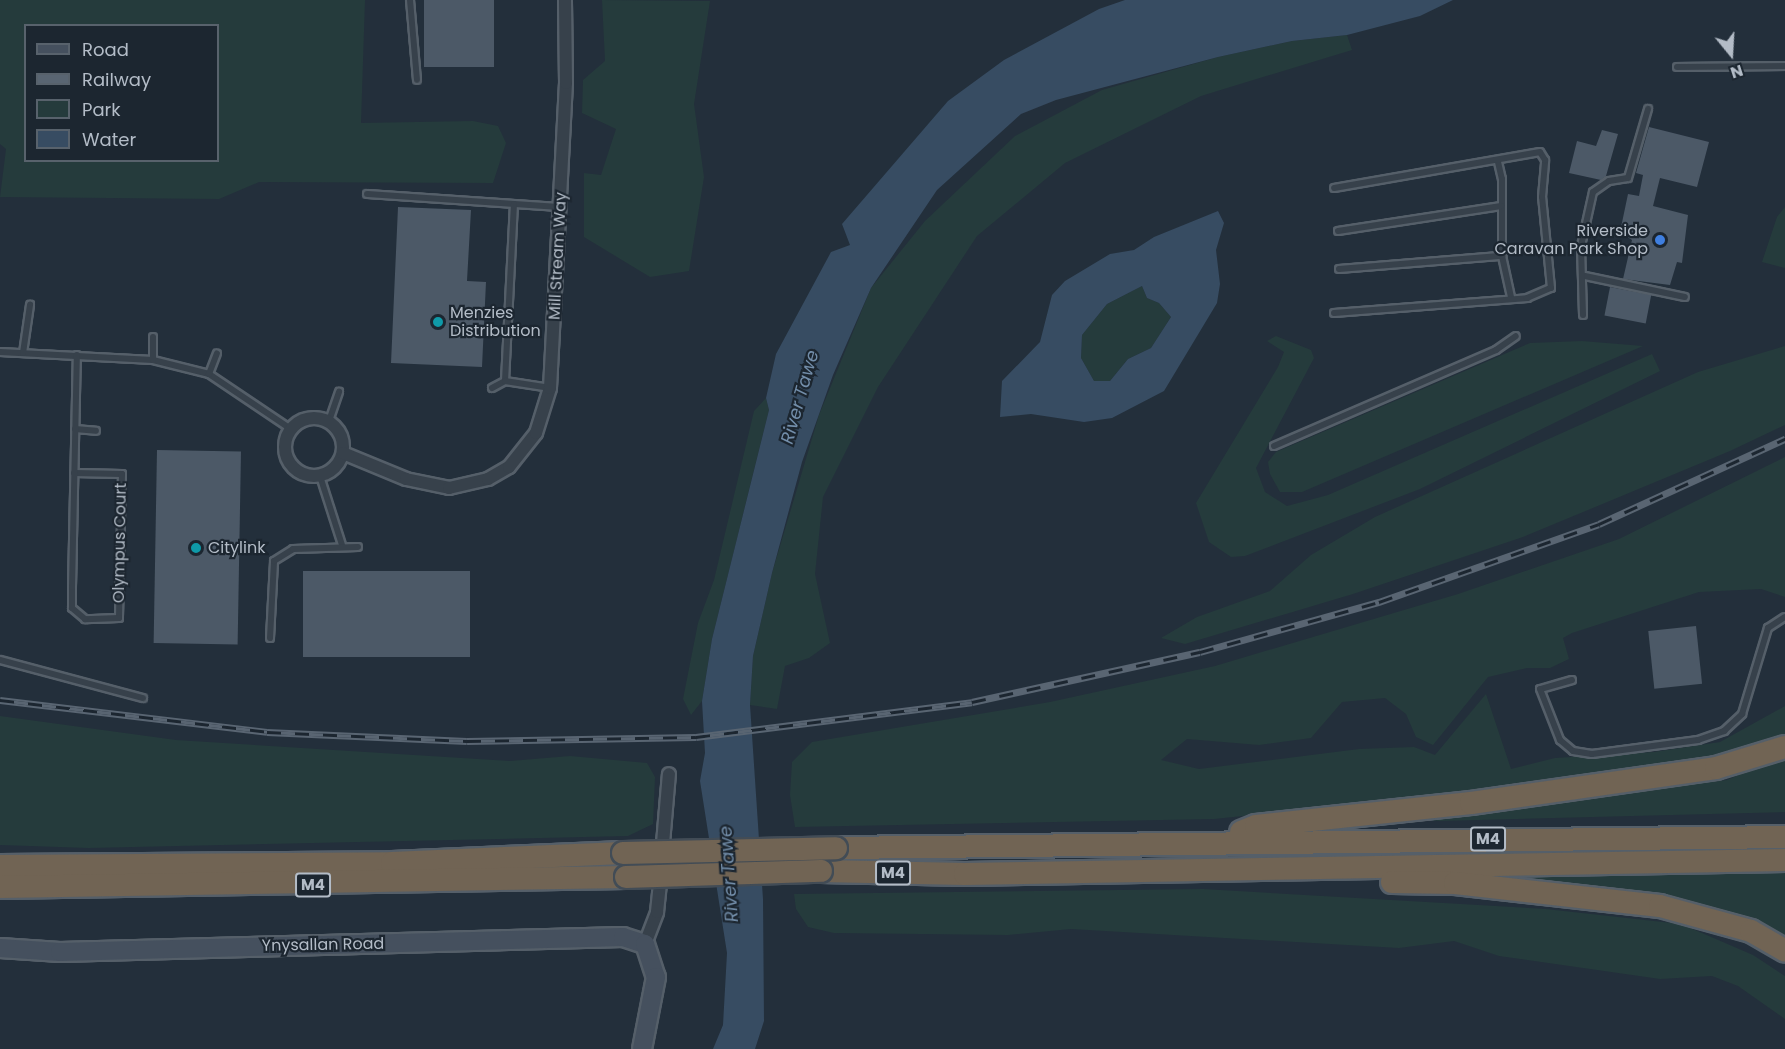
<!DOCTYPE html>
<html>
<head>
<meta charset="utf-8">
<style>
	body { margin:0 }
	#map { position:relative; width:1785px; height:1049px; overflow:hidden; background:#232f3b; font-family:Poppins,sans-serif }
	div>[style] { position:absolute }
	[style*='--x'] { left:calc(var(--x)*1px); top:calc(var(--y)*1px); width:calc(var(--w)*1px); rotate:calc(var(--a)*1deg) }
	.green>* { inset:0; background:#253b3c }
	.water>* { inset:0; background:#374c62 }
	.building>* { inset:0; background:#4c5967; transform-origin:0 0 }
	.roads { filter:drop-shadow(2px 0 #555f69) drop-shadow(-2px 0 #555f69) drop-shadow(0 2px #555f69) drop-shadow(0 -2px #555f69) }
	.lane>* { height:6px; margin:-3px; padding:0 3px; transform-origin:3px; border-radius:3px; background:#37414b }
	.street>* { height:12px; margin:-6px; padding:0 6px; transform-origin:6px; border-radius:6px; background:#37414b }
	.street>.ring { margin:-6px; padding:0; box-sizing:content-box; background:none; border:12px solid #37414b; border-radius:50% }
	.secondary>* { height:18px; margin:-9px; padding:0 9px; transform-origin:9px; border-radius:9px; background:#45505e }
	.highway>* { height:22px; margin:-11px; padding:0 11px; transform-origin:11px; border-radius:11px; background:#716454 }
	.rail>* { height:7px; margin-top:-3.5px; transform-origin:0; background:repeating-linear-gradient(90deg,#1c2630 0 14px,#596572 0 28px); box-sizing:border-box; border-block:2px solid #596572 }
	.bridges { filter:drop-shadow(2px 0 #424c56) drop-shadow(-2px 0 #424c56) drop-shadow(0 2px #424c56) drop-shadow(0 -2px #424c56) }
	.highway-bridge>* { height:22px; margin:-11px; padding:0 11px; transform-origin:11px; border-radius:11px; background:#716454 }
	.dots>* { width:16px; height:16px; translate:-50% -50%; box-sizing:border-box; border:3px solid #1c2630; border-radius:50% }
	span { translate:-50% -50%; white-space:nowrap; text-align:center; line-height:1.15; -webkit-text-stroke:4.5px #1c2630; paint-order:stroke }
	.shield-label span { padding:2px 4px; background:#1c2630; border:2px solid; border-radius:4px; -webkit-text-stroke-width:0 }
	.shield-label { font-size:15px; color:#b3bcc7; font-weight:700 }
	.poi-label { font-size:16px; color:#b3bcc7 }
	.right { translate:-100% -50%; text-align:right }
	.left { translate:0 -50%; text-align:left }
	.street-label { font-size:16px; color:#b3bcc7 }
	.water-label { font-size:18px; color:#738eaa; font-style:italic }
	.legend { position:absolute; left:24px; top:24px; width:195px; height:138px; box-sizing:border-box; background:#1c2630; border:2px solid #58626c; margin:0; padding:8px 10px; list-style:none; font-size:18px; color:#b3bcc7 }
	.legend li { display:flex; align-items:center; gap:12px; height:30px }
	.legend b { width:30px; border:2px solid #58626c }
	.north { position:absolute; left:1701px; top:24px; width:60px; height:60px; -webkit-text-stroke:4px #1c2630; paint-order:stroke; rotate:162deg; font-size:16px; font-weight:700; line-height:24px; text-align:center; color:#b3bcc7 }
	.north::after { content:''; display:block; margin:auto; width:21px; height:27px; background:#b3bcc7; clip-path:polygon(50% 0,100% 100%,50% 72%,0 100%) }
</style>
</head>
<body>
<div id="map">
	<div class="green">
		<div style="clip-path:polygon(evenodd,0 0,365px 0,361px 123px,473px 121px,498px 126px,506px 143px,493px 183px,259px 182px,219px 199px,0 197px,6px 149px,0 144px,0 0,26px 26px,218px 26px,218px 160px,26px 160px,26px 26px)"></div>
		<div style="clip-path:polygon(602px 0,710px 1px,694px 104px,704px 177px,689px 271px,650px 277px,584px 237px,584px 173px,601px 175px,616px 129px,582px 113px,583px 80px,605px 61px)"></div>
		<div style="clip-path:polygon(1347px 35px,1352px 50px,1201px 96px,1065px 163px,977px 236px,878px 387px,823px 497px,815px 574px,830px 643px,809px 658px,785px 666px,777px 709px,750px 705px,753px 656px,772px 573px,819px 415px,871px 288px,925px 221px,1015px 136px,1102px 90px,1218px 57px,1292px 41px)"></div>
		<div style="clip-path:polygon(1785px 207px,1785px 268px,1762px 262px,1777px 217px)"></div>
		<div style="clip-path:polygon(1142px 286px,1147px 298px,1159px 303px,1171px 317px,1151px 348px,1128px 359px,1110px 381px,1094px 381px,1081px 358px,1082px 335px,1107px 304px)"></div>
		<div style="clip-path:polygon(1276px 336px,1311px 350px,1314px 358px,1256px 468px,1265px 492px,1287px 506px,1328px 495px,1652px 354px,1660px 371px,1420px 489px,1245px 556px,1231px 557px,1209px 542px,1196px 503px,1278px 367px,1284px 352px,1267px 341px)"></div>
		<div style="clip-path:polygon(1582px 341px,1643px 346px,1302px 492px,1280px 492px,1270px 474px,1268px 462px,1276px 452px,1530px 343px)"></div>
		<div style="clip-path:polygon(1785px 346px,1785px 425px,1730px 451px,1523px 537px,1353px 594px,1185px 644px,1161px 638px,1197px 617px,1270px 591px,1311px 555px,1375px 517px,1698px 372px)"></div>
		<div style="clip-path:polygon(766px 398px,769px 410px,712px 639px,702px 701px,691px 715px,683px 699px,698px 623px,714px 580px,754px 411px)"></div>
		<div style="clip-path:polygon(1785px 457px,1785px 597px,1761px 589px,1699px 592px,1572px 633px,1563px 638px,1569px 659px,1550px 668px,1527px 668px,1488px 677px,1433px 745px,1416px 737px,1406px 714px,1385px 698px,1342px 702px,1311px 738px,1259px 745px,1187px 739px,1161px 760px,1199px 769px,1359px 749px,1414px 747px,1435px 755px,1486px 694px,1511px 769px,1555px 758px,1654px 752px,1720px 742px,1785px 706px,1785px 734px,1755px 750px,1574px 781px,1214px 819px,795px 827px,790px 795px,792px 762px,812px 742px,1050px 702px,1215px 666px,1458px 594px,1619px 539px)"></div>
		<div style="clip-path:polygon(0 716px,176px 740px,510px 761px,570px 756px,647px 763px,655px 777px,653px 824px,628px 836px,89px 848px,0 845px)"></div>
		<div style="clip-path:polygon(1785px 755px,1785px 812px,1440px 821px,1390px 818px,1727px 780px)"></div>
		<div style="clip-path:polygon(1785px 870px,1785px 942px,1507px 876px)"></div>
		<div style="clip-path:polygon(1203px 889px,1546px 909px,1681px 924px,1753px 955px,1785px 976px,1785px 1019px,1738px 986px,1712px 976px,1660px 979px,1499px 956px,1454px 941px,1399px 948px,1071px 929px,1008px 935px,834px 933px,808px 927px,796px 909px,794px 894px)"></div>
	</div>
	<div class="water">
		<div style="clip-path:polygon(1125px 0,1453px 0,1420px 16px,1347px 35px,1292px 41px,1218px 57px,1056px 100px,1021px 114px,937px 190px,871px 288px,833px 375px,802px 462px,772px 573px,753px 656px,750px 705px,763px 899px,764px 1021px,755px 1049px,713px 1049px,723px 1025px,727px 953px,700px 781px,705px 753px,702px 701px,712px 639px,769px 410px,766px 398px,776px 354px,831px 252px,850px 245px,842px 224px,948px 101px,1004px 60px,1099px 9px)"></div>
		<div style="clip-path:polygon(evenodd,1218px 211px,1224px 223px,1216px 250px,1220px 284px,1217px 303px,1164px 391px,1112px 418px,1084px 422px,1031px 414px,1000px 417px,1002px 381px,1040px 342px,1052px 295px,1065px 281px,1110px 254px,1134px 250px,1154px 237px,1218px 211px,1142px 286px,1147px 298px,1159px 303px,1171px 317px,1151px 348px,1128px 359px,1110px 381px,1094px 381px,1081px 358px,1082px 335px,1107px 304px,1142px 286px)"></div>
	</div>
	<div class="building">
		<div style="left:424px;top:0;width:70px;height:67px"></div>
		<div style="clip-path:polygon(1649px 127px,1709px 142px,1697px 187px,1660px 178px,1653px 206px,1688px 215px,1682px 263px,1677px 262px,1670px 285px,1623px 279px,1632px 240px,1620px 232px,1628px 194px,1639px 196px,1643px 175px,1636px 173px)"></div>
		<div style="clip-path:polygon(1602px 130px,1618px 134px,1606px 176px,1601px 180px,1569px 173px,1577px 141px,1596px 146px)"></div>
		<div style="clip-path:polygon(398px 207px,471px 210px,467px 281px,486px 282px,482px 367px,391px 363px)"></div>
		<div style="left:1610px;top:287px;width:42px;height:29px;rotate:11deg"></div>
		<div style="left:157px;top:450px;width:84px;height:193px;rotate:1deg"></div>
		<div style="left:303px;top:571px;width:167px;height:86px"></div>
		<div style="left:1696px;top:626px;width:58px;height:48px;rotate:84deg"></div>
	</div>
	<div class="roads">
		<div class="lane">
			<div style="--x:410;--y:0;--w:80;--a:85"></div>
			<div style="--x:1677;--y:67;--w:108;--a:-0.5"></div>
			<div style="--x:1498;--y:162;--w:17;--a:77"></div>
			<div style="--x:1502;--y:179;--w:77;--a:90"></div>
			<div style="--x:1502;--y:256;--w:42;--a:77.6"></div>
			<div style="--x:367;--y:194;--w:193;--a:3.9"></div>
			<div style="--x:1338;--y:231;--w:165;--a:-8.7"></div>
			<div style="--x:1339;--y:269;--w:164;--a:-4.6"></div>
			<div style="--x:1585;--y:276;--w:102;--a:11.9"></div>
			<div style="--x:1334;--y:313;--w:194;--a:-4.4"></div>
			<div style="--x:1527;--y:298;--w:26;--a:-23"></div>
			<div style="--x:1551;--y:288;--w:91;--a:-95.6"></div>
			<div style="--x:1542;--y:197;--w:37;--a:-85"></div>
			<div style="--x:1545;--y:160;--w:9;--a:-122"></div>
			<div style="--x:1540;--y:152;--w:209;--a:170.1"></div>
			<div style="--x:1583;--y:315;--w:69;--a:-91.7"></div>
			<div style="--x:1581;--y:246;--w:55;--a:-77.5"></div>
			<div style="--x:1593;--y:192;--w:19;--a:-35"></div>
			<div style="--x:1609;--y:181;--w:19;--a:-9"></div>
			<div style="--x:1628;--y:178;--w:72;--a:-73.8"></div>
			<div style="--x:0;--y:352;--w:153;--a:3"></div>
			<div style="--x:153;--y:360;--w:58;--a:14"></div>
			<div style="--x:209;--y:374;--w:99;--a:33.9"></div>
			<div style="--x:23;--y:353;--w:49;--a:-81.7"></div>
			<div style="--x:153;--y:360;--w:23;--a:-90"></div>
			<div style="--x:209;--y:374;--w:22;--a:-69"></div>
			<div style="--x:505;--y:381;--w:177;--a:-87.1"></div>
			<div style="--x:492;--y:388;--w:15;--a:-28"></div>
			<div style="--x:505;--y:381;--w:46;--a:8.8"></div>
			<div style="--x:329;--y:421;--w:31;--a:-71"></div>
			<div style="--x:75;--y:429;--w:21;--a:5"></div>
			<div style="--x:1274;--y:446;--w:242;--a:-23.4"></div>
			<div style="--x:1496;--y:350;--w:24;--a:-35"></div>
			<div style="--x:74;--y:473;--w:48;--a:1.2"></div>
			<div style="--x:122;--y:474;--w:144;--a:91.2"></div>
			<div style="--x:119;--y:618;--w:34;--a:178"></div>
			<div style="--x:85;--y:619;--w:17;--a:-140"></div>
			<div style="--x:72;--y:608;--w:21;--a:-90"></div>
			<div style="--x:72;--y:587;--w:232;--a:-88.8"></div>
			<div style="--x:320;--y:476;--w:72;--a:72.3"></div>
			<div style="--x:270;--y:638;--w:77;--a:-87"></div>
			<div style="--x:274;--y:561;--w:22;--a:-32"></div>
			<div style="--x:293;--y:549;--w:65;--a:-1.8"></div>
			<div style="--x:0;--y:660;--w:148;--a:14.9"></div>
			<div style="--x:1572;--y:680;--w:33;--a:164"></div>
			<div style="--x:1540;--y:689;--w:55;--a:68.6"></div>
			<div style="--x:1560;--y:740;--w:17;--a:40"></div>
			<div style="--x:1573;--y:751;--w:19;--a:9"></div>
			<div style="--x:1592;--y:754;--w:107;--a:-7.5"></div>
			<div style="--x:1698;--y:740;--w:28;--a:-19"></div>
			<div style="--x:1724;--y:731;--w:25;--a:-43"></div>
			<div style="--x:1742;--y:714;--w:90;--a:-73.2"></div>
			<div style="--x:1768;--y:628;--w:20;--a:-33"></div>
		</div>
		<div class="street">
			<div class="ring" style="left:285px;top:418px;width:46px;height:46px"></div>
			<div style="--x:343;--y:453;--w:68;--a:22.4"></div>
			<div style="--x:406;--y:479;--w:44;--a:11.8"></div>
			<div style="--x:449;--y:488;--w:40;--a:-13"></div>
			<div style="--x:488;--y:479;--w:24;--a:-30"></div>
			<div style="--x:509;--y:467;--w:43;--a:-51.5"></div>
			<div style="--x:536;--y:433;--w:47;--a:-72.7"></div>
			<div style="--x:550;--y:388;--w:305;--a:-87"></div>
			<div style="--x:566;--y:83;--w:83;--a:-90.7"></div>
			<div style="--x:662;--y:855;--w:81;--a:-85.1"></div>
			<div style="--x:645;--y:944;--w:34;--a:-69"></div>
			<div style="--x:657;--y:912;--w:39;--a:-84"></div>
		</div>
		<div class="secondary">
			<div style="--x:0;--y:948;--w:60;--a:3.8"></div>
			<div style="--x:60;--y:952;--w:563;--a:-1.53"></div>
			<div style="--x:623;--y:937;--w:23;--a:18"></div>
			<div style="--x:645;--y:944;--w:35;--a:72"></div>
			<div style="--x:656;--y:977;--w:73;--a:101"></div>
		</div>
		<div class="highway">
			<div style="--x:1241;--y:832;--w:16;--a:-22"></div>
			<div style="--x:1256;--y:826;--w:216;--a:-6.1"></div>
			<div style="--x:1471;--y:803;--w:247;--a:-8.1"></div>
			<div style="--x:1716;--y:768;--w:72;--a:-16.9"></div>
			<div style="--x:836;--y:848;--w:949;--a:-0.66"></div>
			<div style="--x:0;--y:866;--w:392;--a:-0.4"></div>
			<div style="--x:392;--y:863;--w:231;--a:-2.5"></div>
			<div style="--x:821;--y:871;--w:144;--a:1.2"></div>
			<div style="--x:965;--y:874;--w:820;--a:-0.98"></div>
			<div style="--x:1392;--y:882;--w:63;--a:0.9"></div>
			<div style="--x:1455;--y:883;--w:206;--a:6.4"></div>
			<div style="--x:1660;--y:906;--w:94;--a:15.4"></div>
			<div style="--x:1751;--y:931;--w:39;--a:30"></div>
			<div style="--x:0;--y:887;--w:626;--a:-0.92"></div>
		</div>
	</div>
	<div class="rail">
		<div style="--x:0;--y:700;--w:269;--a:6.8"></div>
		<div style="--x:267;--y:732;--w:200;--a:2.6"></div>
		<div style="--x:467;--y:741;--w:229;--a:-1"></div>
		<div style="--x:696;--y:737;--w:278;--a:-7.2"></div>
		<div style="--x:972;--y:702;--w:233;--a:-12.4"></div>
		<div style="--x:1200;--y:652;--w:186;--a:-15.6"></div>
		<div style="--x:1379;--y:602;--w:233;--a:-19.5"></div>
		<div style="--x:1599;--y:524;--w:205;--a:-24.6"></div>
	</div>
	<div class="bridges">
		<div class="highway-bridge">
			<div style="--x:623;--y:853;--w:213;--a:-1.3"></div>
			<div style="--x:626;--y:877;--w:195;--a:-1.8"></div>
		</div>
	</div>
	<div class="dots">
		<div style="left:1660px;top:240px;background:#3f7fe0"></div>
		<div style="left:438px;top:322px;background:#0f9aa8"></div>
		<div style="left:196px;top:548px;background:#0f9aa8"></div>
	</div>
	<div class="shield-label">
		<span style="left:1488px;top:839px">M4</span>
		<span style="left:893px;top:873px">M4</span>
		<span style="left:313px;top:885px">M4</span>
	</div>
	<div class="poi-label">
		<span class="right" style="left:1648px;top:240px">Riverside<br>Caravan Park Shop</span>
		<span class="left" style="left:450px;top:322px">Menzies<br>Distribution</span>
		<span class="left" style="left:208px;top:548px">Citylink</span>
	</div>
	<div class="street-label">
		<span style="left:558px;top:256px;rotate:-87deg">Mill Stream Way</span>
		<span style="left:120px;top:543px;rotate:-89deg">Olympus Court</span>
		<span style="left:323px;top:945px;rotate:-1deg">Ynysallan Road</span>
	</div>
	<div class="water-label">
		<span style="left:800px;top:397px;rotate:-74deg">River Tawe</span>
		<span style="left:729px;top:874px;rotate:-94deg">River Tawe</span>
	</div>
	<ul class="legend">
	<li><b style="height:8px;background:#45505e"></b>Road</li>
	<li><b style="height:8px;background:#596572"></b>Railway</li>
	<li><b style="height:16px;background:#253b3c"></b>Park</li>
	<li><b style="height:16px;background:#374c62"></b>Water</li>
	</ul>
	<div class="north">N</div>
</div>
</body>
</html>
